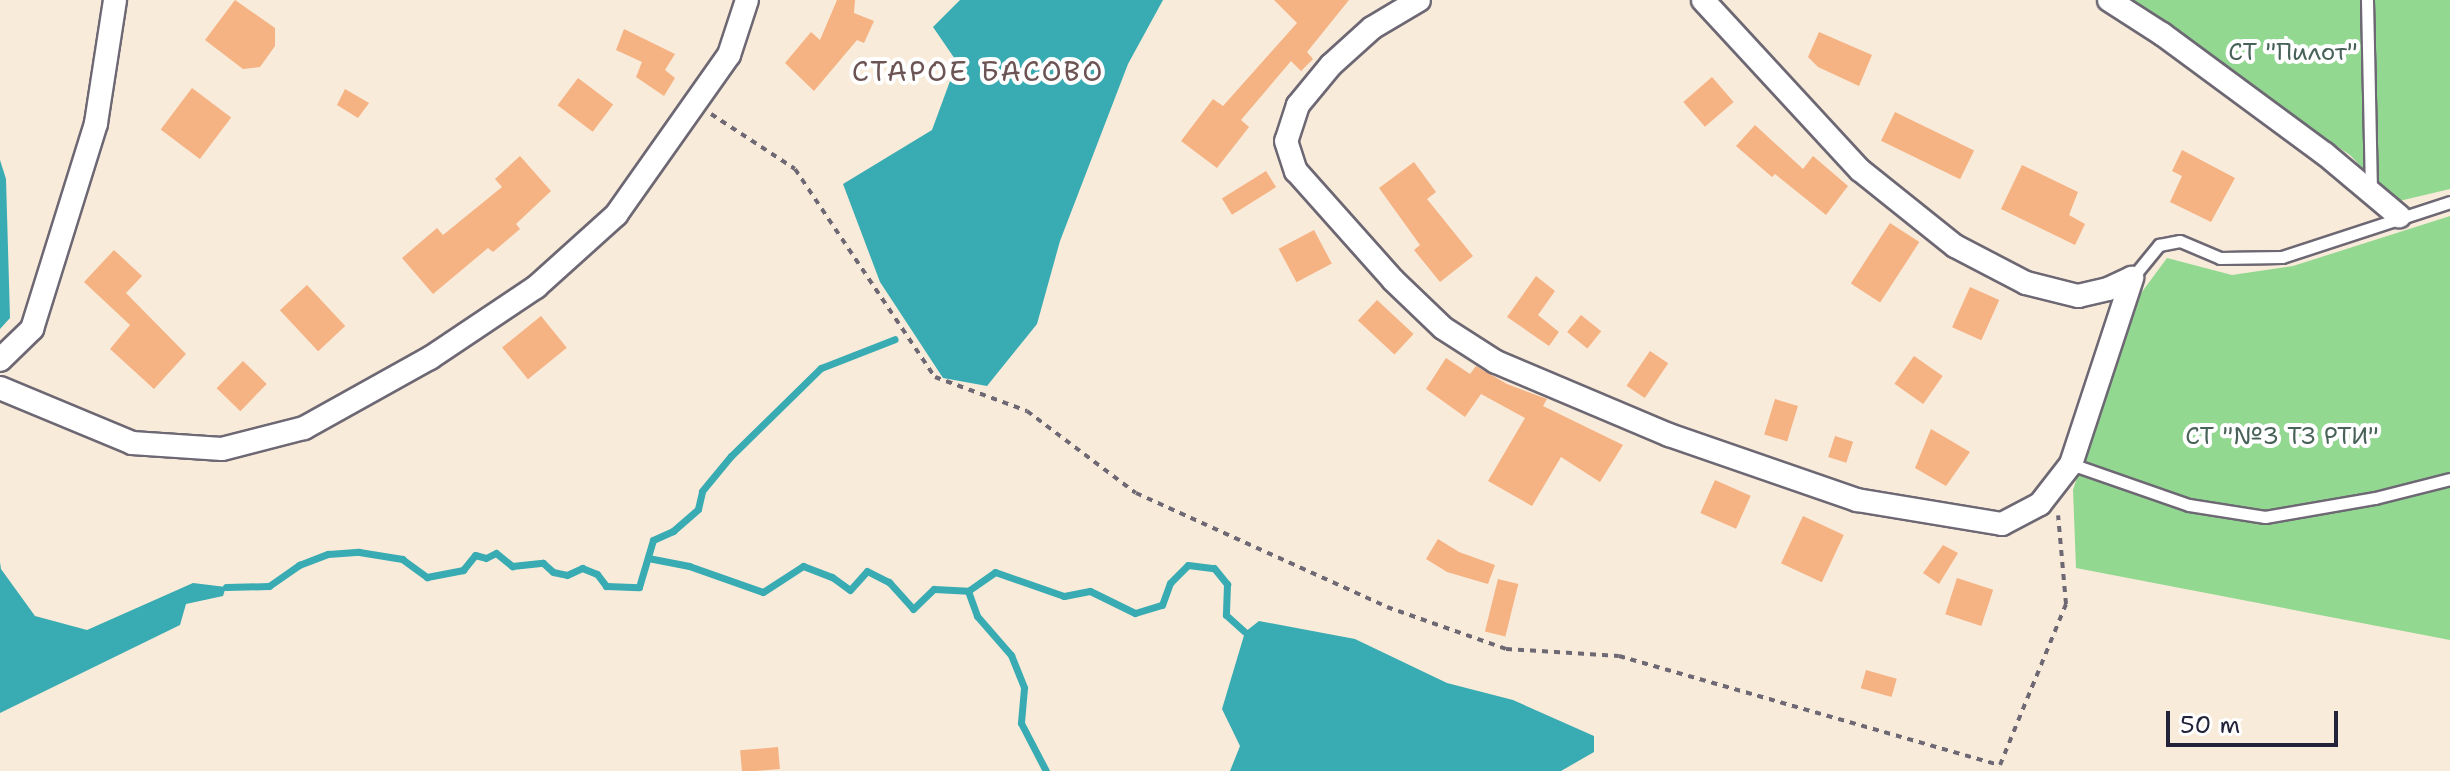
<!DOCTYPE html>
<html>
<head>
<meta charset="utf-8">
<style>
	body { margin:0 }
	#map { position:relative; width:2450px; height:771px; overflow:hidden; background:#f9ebda; font-family:"Shantell Sans",sans-serif }
	div>[style] { position:absolute }
	[style*='--x'] { left:calc(var(--x)*1px); top:calc(var(--y)*1px); width:calc(var(--w)*1px); rotate:calc(var(--a)*1deg) }
	.green>* { inset:0; background:#92d891 }
	.water>* { inset:0; background:#39abb2 }
	.stream>* { height:7px; margin:-3.5px; padding:0 3.5px; transform-origin:3.5px; border-radius:3.5px; background:#39abb2 }
	.building>* { inset:0; background:#f5b283; transform-origin:0 0 }
	.path>* { height:4px; margin-top:-2px; transform-origin:0; background:repeating-linear-gradient(90deg,#6d6873 0 6px,transparent 0 12px) }
	.roads { filter:drop-shadow(2px 0 #6d6873) drop-shadow(-2px 0 #6d6873) drop-shadow(0 2px #6d6873) drop-shadow(0 -2px #6d6873) }
	.service>* { height:11px; margin:-5.5px; padding:0 5.5px; transform-origin:5.5px; border-radius:5.5px; background:#fff }
	.minor>* { height:22px; margin:-11px; padding:0 11px; transform-origin:11px; border-radius:11px; background:#fff }
	span { translate:-50% -50%; white-space:nowrap; text-align:center; line-height:1.15; -webkit-text-stroke:8px #fff; paint-order:stroke }
	.park-label { font-size:24px; color:#496259 }
	.quarter-label { font-size:28px; color:#6c5454; letter-spacing:2px }
	.scale { position:absolute; left:2166px; top:711px; width:172px; height:36px; box-sizing:border-box; border:4px solid #22223b; border-top:0; padding-left:10px; font-size:24px; line-height:28px; white-space:nowrap; color:#22223b; -webkit-text-stroke:6px #fff; paint-order:stroke }
</style>
</head>
<body>
<div id="map">
	<div class="green">
		<div style="clip-path:polygon(2117px 0,2450px 0,2450px 189px,2395px 202px,2350px 155px)"></div>
		<div style="clip-path:polygon(2450px 216px,2450px 640px,2076px 568px,2073px 490px,2133px 304px,2167px 258px,2232px 275px,2293px 266px)"></div>
	</div>
	<div class="water">
		<div style="clip-path:polygon(960px 0,1163px 0,1128px 64px,1060px 241px,1037px 324px,987px 386px,943px 378px,880px 282px,843px 184px,932px 130px,957px 62px,933px 27px)"></div>
		<div style="clip-path:polygon(0 160px,6px 179px,10px 318px,0 329px)"></div>
		<div style="clip-path:polygon(0 562px,1px 569px,35px 616px,87px 630px,193px 583px,226px 587px,223px 596px,186px 604px,180px 625px,0 713px)"></div>
		<div style="clip-path:polygon(1259px 621px,1355px 639px,1447px 683px,1513px 700px,1594px 736px,1594px 752px,1561px 771px,1230px 771px,1240px 746px,1222px 709px,1245px 632px)"></div>
	</div>
	<div class="stream">
		<div style="--x:648;--y:558;--w:42;--a:11"></div>
		<div style="--x:689;--y:566;--w:78;--a:19.4"></div>
		<div style="--x:763;--y:592;--w:48;--a:-33"></div>
		<div style="--x:803;--y:566;--w:31;--a:21"></div>
		<div style="--x:832;--y:577;--w:22;--a:36"></div>
		<div style="--x:850;--y:590;--w:25;--a:-48"></div>
		<div style="--x:867;--y:571;--w:25;--a:27"></div>
		<div style="--x:889;--y:582;--w:36;--a:48"></div>
		<div style="--x:913;--y:609;--w:29;--a:-44"></div>
		<div style="--x:934;--y:589;--w:34;--a:3"></div>
		<div style="--x:968;--y:591;--w:33;--a:-35"></div>
		<div style="--x:995;--y:572;--w:73;--a:19.2"></div>
		<div style="--x:1064;--y:596;--w:26;--a:-11"></div>
		<div style="--x:1090;--y:591;--w:50;--a:26.1"></div>
		<div style="--x:1135;--y:613;--w:28;--a:-17"></div>
		<div style="--x:1162;--y:605;--w:23;--a:-70"></div>
		<div style="--x:1170;--y:583;--w:25;--a:-45"></div>
		<div style="--x:1188;--y:565;--w:26;--a:7"></div>
		<div style="--x:1214;--y:568;--w:21;--a:51"></div>
		<div style="--x:1227;--y:584;--w:31;--a:92"></div>
		<div style="--x:1226;--y:615;--w:25;--a:42"></div>
		<div style="--x:226;--y:587;--w:43;--a:-1.3"></div>
		<div style="--x:269;--y:586;--w:37;--a:-35"></div>
		<div style="--x:299;--y:565;--w:31;--a:-21"></div>
		<div style="--x:328;--y:554;--w:31;--a:-4"></div>
		<div style="--x:359;--y:552;--w:44;--a:9.2"></div>
		<div style="--x:402;--y:559;--w:31;--a:36"></div>
		<div style="--x:427;--y:577;--w:37;--a:-11"></div>
		<div style="--x:463;--y:570;--w:19;--a:-51"></div>
		<div style="--x:475;--y:555;--w:11;--a:15"></div>
		<div style="--x:486;--y:558;--w:11;--a:-27"></div>
		<div style="--x:496;--y:553;--w:21;--a:39"></div>
		<div style="--x:512;--y:566;--w:31;--a:-6"></div>
		<div style="--x:543;--y:563;--w:13;--a:42"></div>
		<div style="--x:553;--y:572;--w:14;--a:12"></div>
		<div style="--x:567;--y:575;--w:17;--a:-25"></div>
		<div style="--x:582;--y:568;--w:16;--a:22"></div>
		<div style="--x:597;--y:574;--w:15;--a:53"></div>
		<div style="--x:606;--y:586;--w:33;--a:2"></div>
		<div style="--x:639;--y:587;--w:49;--a:-73.4"></div>
		<div style="--x:653;--y:540;--w:22;--a:-24"></div>
		<div style="--x:673;--y:531;--w:33;--a:-41"></div>
		<div style="--x:698;--y:509;--w:18;--a:-77"></div>
		<div style="--x:702;--y:491;--w:45;--a:-50.4"></div>
		<div style="--x:731;--y:456;--w:126;--a:-44.4"></div>
		<div style="--x:821;--y:368;--w:79;--a:-21.4"></div>
		<div style="--x:968;--y:591;--w:27;--a:70"></div>
		<div style="--x:977;--y:616;--w:52;--a:48.9"></div>
		<div style="--x:1011;--y:655;--w:35;--a:68"></div>
		<div style="--x:1024;--y:688;--w:35;--a:95"></div>
		<div style="--x:1021;--y:723;--w:54;--a:62.5"></div>
	</div>
	<div class="building">
		<div style="clip-path:polygon(235px 0,275px 28px,275px 46px,260px 67px,243px 69px,205px 40px)"></div>
		<div style="clip-path:polygon(837px 0,855px 0,854px 13px,874px 21px,864px 43px,857px 40px,814px 91px,785px 63px,811px 32px,820px 40px)"></div>
		<div style="clip-path:polygon(1274px 0,1349px 0,1307px 52px,1313px 59px,1301px 71px,1291px 61px,1241px 120px,1249px 127px,1217px 168px,1181px 141px,1213px 99px,1223px 106px,1297px 23px)"></div>
		<div style="clip-path:polygon(624px 29px,675px 54px,665px 70px,675px 78px,664px 96px,636px 77px,642px 62px,616px 50px)"></div>
		<div style="clip-path:polygon(1819px 32px,1872px 55px,1859px 86px,1818px 67px,1808px 57px)"></div>
		<div style="left:1712px;top:77px;width:33px;height:38px;rotate:49deg"></div>
		<div style="left:578px;top:78px;width:44px;height:34px;rotate:37deg"></div>
		<div style="left:192px;top:88px;width:49px;height:52px;rotate:37deg"></div>
		<div style="clip-path:polygon(345px 89px,369px 103px,358px 118px,337px 105px)"></div>
		<div style="left:1895px;top:112px;width:88px;height:32px;rotate:26deg"></div>
		<div style="clip-path:polygon(1755px 125px,1803px 169px,1813px 156px,1848px 186px,1826px 215px,1775px 174px,1772px 177px,1736px 146px)"></div>
		<div style="clip-path:polygon(2182px 150px,2235px 178px,2211px 222px,2170px 202px,2182px 176px,2172px 171px)"></div>
		<div style="clip-path:polygon(520px 156px,551px 191px,516px 224px,520px 229px,493px 252px,488px 248px,433px 294px,402px 258px,437px 228px,443px 235px,502px 187px,495px 179px)"></div>
		<div style="clip-path:polygon(1414px 162px,1436px 192px,1427px 199px,1473px 256px,1440px 282px,1414px 250px,1420px 245px,1379px 188px)"></div>
		<div style="clip-path:polygon(2022px 165px,2078px 192px,2069px 215px,2085px 224px,2075px 245px,2001px 209px)"></div>
		<div style="left:1266px;top:171px;width:19px;height:52px;rotate:58deg"></div>
		<div style="left:1890px;top:223px;width:35px;height:72px;rotate:33deg"></div>
		<div style="left:1314px;top:230px;width:38px;height:40px;rotate:62deg"></div>
		<div style="clip-path:polygon(114px 250px,142px 276px,126px 293px,186px 354px,154px 389px,110px 349px,130px 325px,84px 282px)"></div>
		<div style="clip-path:polygon(1536px 276px,1555px 291px,1538px 315px,1559px 332px,1549px 346px,1507px 317px)"></div>
		<div style="left:307px;top:285px;width:56px;height:37px;rotate:47deg"></div>
		<div style="left:1970px;top:287px;width:32px;height:44px;rotate:24deg"></div>
		<div style="left:1377px;top:300px;width:50px;height:28px;rotate:43deg"></div>
		<div style="left:1581px;top:315px;width:26px;height:22px;rotate:39deg"></div>
		<div style="left:541px;top:316px;width:41px;height:50px;rotate:51deg"></div>
		<div style="left:1650px;top:351px;width:22px;height:42px;rotate:34deg"></div>
		<div style="left:1914px;top:356px;width:35px;height:34px;rotate:35deg"></div>
		<div style="clip-path:polygon(1446px 358px,1470px 374px,1476px 366px,1507px 384px,1547px 399px,1543px 406px,1623px 445px,1600px 482px,1561px 457px,1532px 506px,1488px 481px,1525px 418px,1481px 394px,1465px 417px,1426px 389px)"></div>
		<div style="left:243px;top:361px;width:33px;height:38px;rotate:44deg"></div>
		<div style="left:1775px;top:399px;width:24px;height:37px;rotate:17deg"></div>
		<div style="clip-path:polygon(1931px 429px,1970px 452px,1946px 486px,1915px 468px)"></div>
		<div style="left:1835px;top:436px;width:19px;height:22px;rotate:18deg"></div>
		<div style="left:1715px;top:480px;width:39px;height:36px;rotate:24deg"></div>
		<div style="left:1803px;top:516px;width:45px;height:52px;rotate:25deg"></div>
		<div style="clip-path:polygon(1438px 539px,1459px 552px,1495px 565px,1488px 584px,1447px 572px,1426px 559px)"></div>
		<div style="clip-path:polygon(1943px 545px,1958px 553px,1939px 584px,1923px 573px)"></div>
		<div style="left:1957px;top:578px;width:38px;height:38px;rotate:18deg"></div>
		<div style="left:1498px;top:579px;width:21px;height:54px;rotate:14deg"></div>
		<div style="left:1866px;top:670px;width:32px;height:19px;rotate:16deg"></div>
		<div style="left:778px;top:747px;width:22px;height:38px;rotate:85deg"></div>
	</div>
	<div class="path">
		<div style="--x:711;--y:114;--w:100;--a:33.2"></div>
		<div style="--x:795;--y:169;--w:251;--a:56.1"></div>
		<div style="--x:935;--y:377;--w:98;--a:20.3"></div>
		<div style="--x:1027;--y:411;--w:136;--a:37"></div>
		<div style="--x:1136;--y:493;--w:276;--a:24.4"></div>
		<div style="--x:1387;--y:607;--w:126;--a:19.4"></div>
		<div style="--x:1506;--y:649;--w:113;--a:3.5"></div>
		<div style="--x:1619;--y:656;--w:396;--a:16"></div>
		<div style="--x:2000;--y:765;--w:174;--a:-67.7"></div>
		<div style="--x:2066;--y:604;--w:89;--a:-95.1"></div>
	</div>
	<div class="roads">
		<div class="service">
			<div style="--x:2367;--y:0;--w:191;--a:88.8"></div>
			<div style="--x:2132;--y:278;--w:43;--a:-50.7"></div>
			<div style="--x:2159;--y:245;--w:21;--a:-11"></div>
			<div style="--x:2180;--y:241;--w:43;--a:23"></div>
			<div style="--x:2220;--y:258;--w:62;--a:-0.9"></div>
			<div style="--x:2282;--y:257;--w:177;--a:-18.1"></div>
			<div style="--x:2071;--y:464;--w:125;--a:19.2"></div>
			<div style="--x:2189;--y:505;--w:77;--a:9"></div>
			<div style="--x:2265;--y:517;--w:112;--a:-9.8"></div>
			<div style="--x:2375;--y:498;--w:77;--a:-14.2"></div>
		</div>
		<div class="minor">
			<div style="--x:1419;--y:0;--w:55;--a:149.2"></div>
			<div style="--x:1372;--y:28;--w:55;--a:137.9"></div>
			<div style="--x:1331;--y:65;--w:52;--a:129.5"></div>
			<div style="--x:1298;--y:105;--w:38;--a:108"></div>
			<div style="--x:1286;--y:141;--w:32;--a:72"></div>
			<div style="--x:1296;--y:171;--w:146;--a:48.3"></div>
			<div style="--x:1393;--y:280;--w:69;--a:43.8"></div>
			<div style="--x:1443;--y:328;--w:63;--a:32.7"></div>
			<div style="--x:1496;--y:362;--w:188;--a:22.9"></div>
			<div style="--x:1669;--y:435;--w:199;--a:19.1"></div>
			<div style="--x:1857;--y:500;--w:147;--a:9.4"></div>
			<div style="--x:2002;--y:524;--w:43;--a:-27.8"></div>
			<div style="--x:2040;--y:504;--w:51;--a:-52.2"></div>
			<div style="--x:2071;--y:464;--w:196;--a:-71.8"></div>
			<div style="--x:1703;--y:0;--w:231;--a:47.3"></div>
			<div style="--x:1860;--y:170;--w:122;--a:38.7"></div>
			<div style="--x:1955;--y:246;--w:80;--a:27.5"></div>
			<div style="--x:2026;--y:283;--w:54;--a:14"></div>
			<div style="--x:2078;--y:296;--w:31;--a:-13"></div>
			<div style="--x:2108;--y:289;--w:26;--a:-25"></div>
			<div style="--x:2109;--y:0;--w:63;--a:32.7"></div>
			<div style="--x:2162;--y:34;--w:202;--a:36.4"></div>
			<div style="--x:2325;--y:154;--w:97;--a:40"></div>
			<div style="--x:0;--y:360;--w:45;--a:-44.1"></div>
			<div style="--x:32;--y:329;--w:216;--a:-72.7"></div>
			<div style="--x:96;--y:123;--w:124;--a:-81.2"></div>
			<div style="--x:0;--y:388;--w:143;--a:22.6"></div>
			<div style="--x:132;--y:443;--w:90;--a:3.8"></div>
			<div style="--x:222;--y:449;--w:85;--a:-14.4"></div>
			<div style="--x:304;--y:428;--w:144;--a:-29.1"></div>
			<div style="--x:430;--y:358;--w:128;--a:-33.8"></div>
			<div style="--x:536;--y:287;--w:108;--a:-42"></div>
			<div style="--x:616;--y:215;--w:196;--a:-54.8"></div>
			<div style="--x:729;--y:55;--w:58;--a:-71.9"></div>
		</div>
	</div>
	<div class="park-label">
		<span style="left:2293px;top:53px">СТ "Пилот"</span>
		<span style="left:2282px;top:437px">СТ "№3 ТЗ РТИ"</span>
	</div>
	<div class="quarter-label">
		<span style="left:978px;top:71px">СТАРОЕ БАСОВО</span>
	</div>
	<div class="scale">50 m</div>
</div>
</body>
</html>
